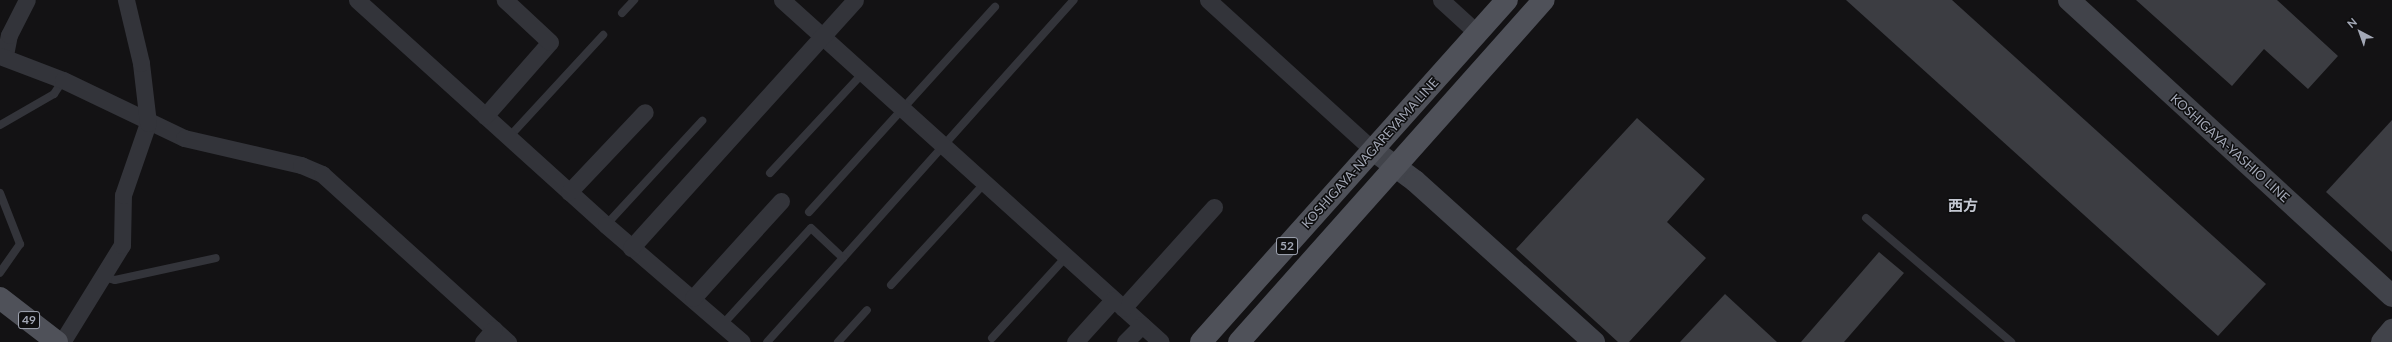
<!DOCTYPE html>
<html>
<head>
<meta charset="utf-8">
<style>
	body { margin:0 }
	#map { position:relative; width:2392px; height:342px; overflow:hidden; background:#131214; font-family:Lato,"Noto Sans JP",sans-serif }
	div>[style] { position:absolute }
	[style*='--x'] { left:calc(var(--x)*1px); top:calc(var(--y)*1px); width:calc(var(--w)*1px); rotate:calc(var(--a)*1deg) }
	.building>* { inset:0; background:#3c3d42 }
	.lane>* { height:8px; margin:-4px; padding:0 4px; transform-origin:4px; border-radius:4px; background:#33343a }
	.street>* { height:17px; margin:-8.5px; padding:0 8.5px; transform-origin:8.5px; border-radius:8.5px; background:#33343a }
	.secondary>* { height:22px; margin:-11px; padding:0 11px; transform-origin:11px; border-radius:11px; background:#41434a }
	.primary>* { height:22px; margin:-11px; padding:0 11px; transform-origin:11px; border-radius:11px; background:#4f5159 }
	span { translate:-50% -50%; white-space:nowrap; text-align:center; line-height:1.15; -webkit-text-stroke:3px #0e0e0f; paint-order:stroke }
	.shield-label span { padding:1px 3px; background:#0e0e0f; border:1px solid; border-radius:3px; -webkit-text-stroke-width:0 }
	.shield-label { font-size:12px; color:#a3a8b6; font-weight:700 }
	.street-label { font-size:13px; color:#a3a8b6 }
	.quarter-label { font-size:15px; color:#c4c8d2; font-weight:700 }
	.north { position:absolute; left:2340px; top:12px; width:40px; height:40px; -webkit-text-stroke:3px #0e0e0f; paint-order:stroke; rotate:319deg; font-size:11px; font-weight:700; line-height:16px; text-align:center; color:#a3a8b6 }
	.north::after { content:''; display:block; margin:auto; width:14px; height:18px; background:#a3a8b6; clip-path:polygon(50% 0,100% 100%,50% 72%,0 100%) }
</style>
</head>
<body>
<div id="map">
	<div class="building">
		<div style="clip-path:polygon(1846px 0,1952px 0,2266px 284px,2218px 336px)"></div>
		<div style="clip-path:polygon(2136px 0,2277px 0,2338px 56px,2308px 89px,2264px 49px,2232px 86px)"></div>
		<div style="clip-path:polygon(1637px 118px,1705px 179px,1667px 222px,1706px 258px,1629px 342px,1618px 342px,1516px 249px)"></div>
		<div style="clip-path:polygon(2392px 120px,2392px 252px,2326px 192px)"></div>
		<div style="clip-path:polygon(1879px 252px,1904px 273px,1844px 342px,1801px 342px)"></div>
		<div style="clip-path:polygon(1725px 294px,1777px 342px,1680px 342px)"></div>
	</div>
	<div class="lane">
		<div style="--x:622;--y:13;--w:18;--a:-47"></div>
		<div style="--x:0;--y:125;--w:62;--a:-29.9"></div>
		<div style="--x:54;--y:94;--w:17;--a:-57"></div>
		<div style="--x:509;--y:137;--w:139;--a:-47.3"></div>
		<div style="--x:770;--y:173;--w:135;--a:-47.1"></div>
		<div style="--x:0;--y:193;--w:55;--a:68.6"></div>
		<div style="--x:20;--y:244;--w:35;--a:125"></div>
		<div style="--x:809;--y:212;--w:277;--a:-47.8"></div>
		<div style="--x:1866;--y:218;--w:191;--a:40.5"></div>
		<div style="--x:606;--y:225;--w:142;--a:-47.3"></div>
		<div style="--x:843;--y:258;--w:346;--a:-48.2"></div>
		<div style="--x:103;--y:277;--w:12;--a:14"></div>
		<div style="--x:115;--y:280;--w:103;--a:-12.3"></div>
		<div style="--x:891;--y:285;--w:137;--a:-47.4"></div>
		<div style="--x:723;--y:324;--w:130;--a:-47.5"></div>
		<div style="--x:811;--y:228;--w:44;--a:43.2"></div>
		<div style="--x:843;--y:258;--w:113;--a:132.1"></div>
		<div style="--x:992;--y:338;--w:110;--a:-47.6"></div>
		<div style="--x:838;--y:342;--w:43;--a:-47.8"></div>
	</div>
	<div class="street">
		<div style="--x:357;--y:0;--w:336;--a:42.1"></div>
		<div style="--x:606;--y:225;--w:179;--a:40.7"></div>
		<div style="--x:782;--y:0;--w:510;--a:42.06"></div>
		<div style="--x:1208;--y:0;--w:223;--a:42.3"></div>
		<div style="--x:1441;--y:0;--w:49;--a:42.5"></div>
		<div style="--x:5;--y:55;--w:20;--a:-79"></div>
		<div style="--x:9;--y:35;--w:39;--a:-63"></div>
		<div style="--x:0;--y:56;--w:67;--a:20.9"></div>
		<div style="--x:63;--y:80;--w:134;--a:25.6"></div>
		<div style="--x:184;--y:138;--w:120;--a:13"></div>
		<div style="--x:301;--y:165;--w:23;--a:23"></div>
		<div style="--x:322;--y:174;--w:251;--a:42.1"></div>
		<div style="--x:485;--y:116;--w:98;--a:-48.7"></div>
		<div style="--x:550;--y:42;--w:62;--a:-137"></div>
		<div style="--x:569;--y:192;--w:110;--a:-46.5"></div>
		<div style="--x:631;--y:248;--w:334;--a:-47.9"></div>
		<div style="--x:693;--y:298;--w:131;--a:-47.8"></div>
		<div style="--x:1123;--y:308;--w:136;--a:-48"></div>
		<div style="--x:62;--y:342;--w:114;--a:-58.3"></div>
		<div style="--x:122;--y:245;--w:50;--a:-88.9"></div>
		<div style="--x:123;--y:195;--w:76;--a:-70.9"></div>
		<div style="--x:148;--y:123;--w:60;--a:-96.7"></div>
		<div style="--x:141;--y:63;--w:65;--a:-103.4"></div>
		<div style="--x:483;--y:342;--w:17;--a:-50"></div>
		<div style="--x:1075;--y:342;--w:57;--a:-47.9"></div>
		<div style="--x:1125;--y:342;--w:24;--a:-45"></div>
	</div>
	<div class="secondary">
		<div style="--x:2069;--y:0;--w:438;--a:42.5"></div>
		<div style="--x:1373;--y:150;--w:52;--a:36.4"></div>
		<div style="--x:1415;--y:181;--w:241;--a:42"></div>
		<div style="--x:2382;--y:342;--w:16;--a:-50"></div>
	</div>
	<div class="primary">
		<div style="--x:0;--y:298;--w:72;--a:37.7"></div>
		<div style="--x:1201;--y:342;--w:459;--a:-48.2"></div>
		<div style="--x:1239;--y:342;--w:458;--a:-48.3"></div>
	</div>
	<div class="shield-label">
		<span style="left:1287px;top:246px">52</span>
		<span style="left:29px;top:320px">49</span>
	</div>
	<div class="street-label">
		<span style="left:2230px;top:148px;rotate:42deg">KOSHIGAYA-YASHIO LINE</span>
		<span style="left:1370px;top:153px;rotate:-48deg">KOSHIGAYA-NAGAREYAMA LINE</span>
	</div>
	<div class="quarter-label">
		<span style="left:1963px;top:206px">西方</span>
	</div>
	<div class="north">N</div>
</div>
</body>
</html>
